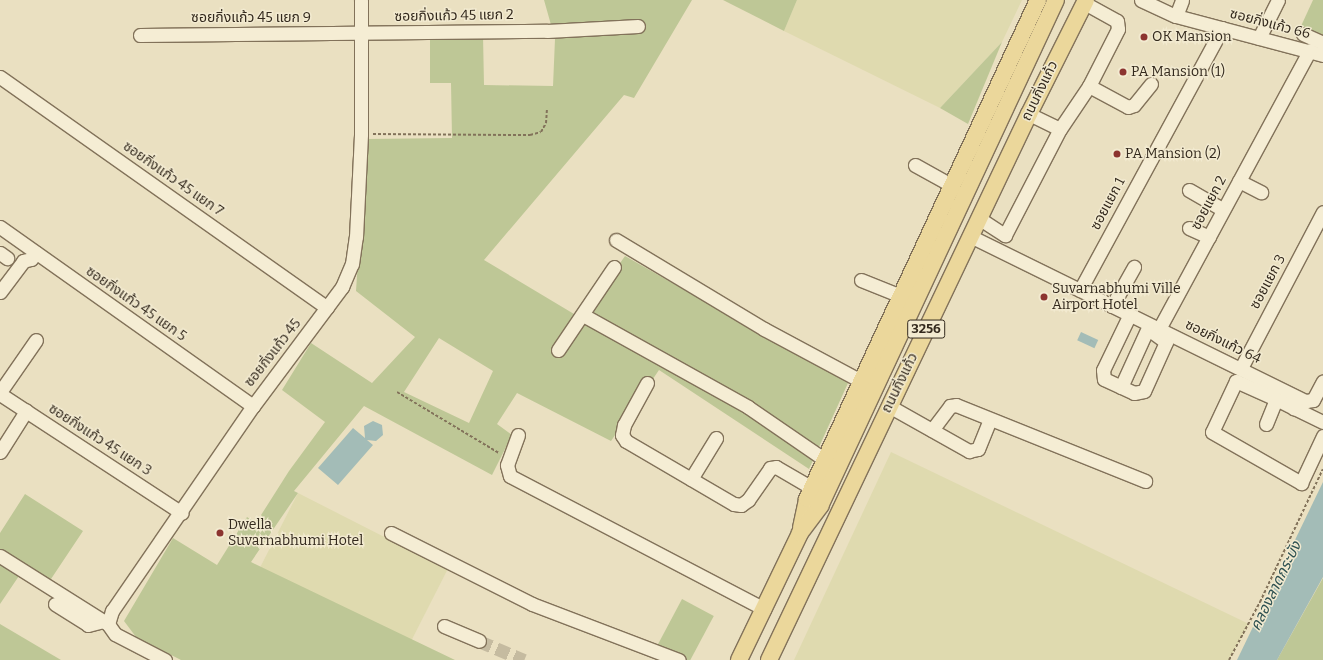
<!DOCTYPE html>
<html>
<head>
<meta charset="utf-8">
<style>
	body { margin:0 }
	#map { position:relative; width:1323px; height:660px; overflow:hidden; background:#eae0c1; font-family:Bitter,"Noto Sans Thai",serif }
	div>[style] { position:absolute }
	[style*='--x'] { left:calc(var(--x)*1px); top:calc(var(--y)*1px); width:calc(var(--w)*1px); rotate:calc(var(--a)*1deg) }
	.farmland>* { inset:0; background:#dfdaaf; transform-origin:0 0 }
	.green>* { inset:0; background:#bec796; transform-origin:0 0 }
	.water>* { inset:0; background:#a3bcb7; transform-origin:0 0 }
	.minor-tunnel>* { height:13px; margin-top:-6.5px; transform-origin:0; background:repeating-linear-gradient(90deg,#c5bba0 0 13px,transparent 0 19px) }
	.path>* { height:2px; margin-top:-1px; transform-origin:0; background:repeating-linear-gradient(90deg,#82725a 0 3px,transparent 0 5px) }
	.roads { filter:drop-shadow(1px 0 #82725a) drop-shadow(-1px 0 #82725a) drop-shadow(0 1px #82725a) drop-shadow(0 -1px #82725a) }
	.minor>* { height:13px; margin:-6.5px; padding:0 6.5px; transform-origin:6.5px; border-radius:6.5px; background:#f5edd4 }
	.major>* { height:16px; margin:-8px; padding:0 8px; transform-origin:8px; border-radius:8px; background:#ebd79b }
	.dots>* { width:11px; height:11px; translate:-50% -50%; box-sizing:border-box; border:2px solid #f2ead0; border-radius:50% }
	span { translate:-50% -50%; white-space:nowrap; text-align:center; line-height:1.15; -webkit-text-stroke:3px #f2ead0; paint-order:stroke }
	.shield-label span { padding:1px 3px; background:#f2ead0; border:1px solid; border-radius:3px; -webkit-text-stroke-width:0 }
	.shield-label { font-size:13px; color:#33291d; font-weight:700 }
	.street-label { font-size:14px; color:#33291d }
	.poi-label { font-size:14px; color:#33291d }
	.left { translate:0 -50%; text-align:left }
	.water-label { font-size:15px; color:#2e5151; font-style:italic }
</style>
</head>
<body>
<div id="map">
	<div class="farmland">
		<div style="clip-path:polygon(797px 0,1022px 0,1002px 42px,940px 108px,784px 31px)"></div>
		<div style="clip-path:polygon(891px 452px,1249px 624px,1229px 660px,794px 660px)"></div>
		<div style="left:298px;top:493px;width:168px;height:83px;rotate:27deg"></div>
	</div>
	<div class="green">
		<div style="clip-path:polygon(evenodd,544px 0,692px 0,634px 98px,624px 95px,484px 260px,574px 314px,579px 322px,625px 256px,848px 383px,809px 469px,659px 370px,611px 441px,517px 393px,497px 424px,512px 435px,492px 475px,364px 406px,294px 491px,298px 493px,251px 562px,455px 660px,181px 660px,136px 637px,124px 621px,173px 538px,217px 565px,247px 517px,256px 523px,289px 471px,325px 422px,282px 390px,311px 343px,372px 383px,415px 337px,356px 291px,366px 139px,452px 138px,451px 83px,430px 83px,430px 33px,483px 35px,484px 85px,553px 86px,555px 39px,544px 0,439px 338px,493px 371px,469px 423px,404px 392px,439px 338px)"></div>
		<div style="clip-path:polygon(723px 0,797px 0,784px 31px)"></div>
		<div style="clip-path:polygon(1313px 0,1323px 0,1323px 45px,1296px 37px)"></div>
		<div style="clip-path:polygon(1002px 42px,968px 124px,940px 108px)"></div>
		<div style="clip-path:polygon(25px 494px,83px 531px,47px 585px,23px 570px,0 604px,0 533px)"></div>
		<div style="clip-path:polygon(1323px 577px,1323px 660px,1277px 660px,1323px 578px)"></div>
		<div style="left:682px;top:599px;width:36px;height:52px;rotate:28deg"></div>
		<div style="clip-path:polygon(0 624px,61px 660px,0 660px)"></div>
	</div>
	<div class="water">
		<div style="left:1081px;top:332px;width:19px;height:9px;rotate:25deg"></div>
		<div style="clip-path:polygon(373px 421px,382px 425px,383px 435px,376px 441px,367px 440px,373px 445px,338px 485px,318px 468px,353px 428px,365px 438px,364px 426px)"></div>
		<div style="clip-path:polygon(1323px 482px,1323px 577px,1277px 660px,1237px 660px)"></div>
	</div>
	<div class="minor-tunnel">
		<div style="--x:479;--y:641;--w:49;--a:22.9"></div>
	</div>
	<div class="path">
		<div style="--x:373;--y:134;--w:157;--a:0.4"></div>
		<div style="--x:530;--y:135;--w:11;--a:-15"></div>
		<div style="--x:541;--y:132;--w:10;--a:-61"></div>
		<div style="--x:546;--y:123;--w:13;--a:-86"></div>
		<div style="--x:397;--y:392;--w:119;--a:30.9"></div>
		<div style="--x:1229;--y:660;--w:66;--a:-61.9"></div>
		<div style="--x:1260;--y:602;--w:147;--a:-64.7"></div>
	</div>
	<div class="roads">
		<div class="minor">
			<div style="--x:1141;--y:0;--w:38;--a:25"></div>
			<div style="--x:1176;--y:16;--w:152;--a:14.9"></div>
			<div style="--x:1176;--y:16;--w:17;--a:-69"></div>
			<div style="--x:1303;--y:34;--w:22;--a:24"></div>
			<div style="--x:140;--y:35;--w:407;--a:-0.6"></div>
			<div style="--x:547;--y:31;--w:91;--a:-3.1"></div>
			<div style="--x:1259;--y:38;--w:42;--a:-63.4"></div>
			<div style="--x:0;--y:77;--w:400;--a:35.2"></div>
			<div style="--x:1089;--y:86;--w:44;--a:28.3"></div>
			<div style="--x:1128;--y:107;--w:6;--a:-18"></div>
			<div style="--x:1134;--y:105;--w:27;--a:-51"></div>
			<div style="--x:1029;--y:114;--w:34;--a:26"></div>
			<div style="--x:915;--y:165;--w:41;--a:29.1"></div>
			<div style="--x:1239;--y:181;--w:25;--a:27"></div>
			<div style="--x:1189;--y:190;--w:39;--a:30"></div>
			<div style="--x:980;--y:219;--w:30;--a:33"></div>
			<div style="--x:1005;--y:235;--w:119;--a:-62.6"></div>
			<div style="--x:1060;--y:129;--w:52;--a:-56"></div>
			<div style="--x:1089;--y:86;--w:64;--a:-63"></div>
			<div style="--x:1118;--y:29;--w:8;--a:-97"></div>
			<div style="--x:1117;--y:21;--w:38;--a:-151"></div>
			<div style="--x:0;--y:227;--w:310;--a:35.3"></div>
			<div style="--x:1189;--y:228;--w:22;--a:24"></div>
			<div style="--x:972;--y:237;--w:372;--a:26.2"></div>
			<div style="--x:1306;--y:401;--w:7;--a:-8"></div>
			<div style="--x:1313;--y:400;--w:21;--a:-62"></div>
			<div style="--x:616;--y:240;--w:173;--a:31"></div>
			<div style="--x:764;--y:329;--w:110;--a:28.2"></div>
			<div style="--x:0;--y:253;--w:9;--a:36"></div>
			<div style="--x:861;--y:280;--w:43;--a:21.8"></div>
			<div style="--x:1080;--y:290;--w:298;--a:-61.5"></div>
			<div style="--x:0;--y:292;--w:39;--a:-53"></div>
			<div style="--x:23;--y:261;--w:8;--a:-14"></div>
			<div style="--x:31;--y:259;--w:8;--a:-50"></div>
			<div style="--x:1112;--y:306;--w:45;--a:-60.6"></div>
			<div style="--x:1130;--y:314;--w:62;--a:115.7"></div>
			<div style="--x:1103;--y:370;--w:9;--a:84"></div>
			<div style="--x:1104;--y:379;--w:33;--a:25"></div>
			<div style="--x:1134;--y:393;--w:10;--a:-11"></div>
			<div style="--x:1144;--y:391;--w:54;--a:-65.8"></div>
			<div style="--x:1166;--y:342;--w:17;--a:-144"></div>
			<div style="--x:583;--y:315;--w:189;--a:29.1"></div>
			<div style="--x:748;--y:407;--w:93;--a:34.5"></div>
			<div style="--x:1159;--y:329;--w:317;--a:-61.6"></div>
			<div style="--x:558;--y:350;--w:100;--a:-56"></div>
			<div style="--x:1241;--y:368;--w:176;--a:-62.3"></div>
			<div style="--x:647;--y:383;--w:48;--a:118.7"></div>
			<div style="--x:624;--y:425;--w:10;--a:101"></div>
			<div style="--x:622;--y:435;--w:7;--a:56"></div>
			<div style="--x:626;--y:441;--w:125;--a:30.3"></div>
			<div style="--x:734;--y:504;--w:7;--a:8"></div>
			<div style="--x:741;--y:505;--w:9;--a:-36"></div>
			<div style="--x:748;--y:500;--w:39;--a:-55"></div>
			<div style="--x:770;--y:468;--w:6;--a:-9"></div>
			<div style="--x:776;--y:467;--w:42;--a:30.3"></div>
			<div style="--x:1121;--y:387;--w:63;--a:-65.5"></div>
			<div style="--x:0;--y:392;--w:63;--a:-55.3"></div>
			<div style="--x:0;--y:394;--w:217;--a:33.2"></div>
			<div style="--x:1276;--y:399;--w:44;--a:-155.8"></div>
			<div style="--x:1236;--y:381;--w:56;--a:115.2"></div>
			<div style="--x:1212;--y:432;--w:103;--a:29.8"></div>
			<div style="--x:1301;--y:483;--w:52;--a:-64.9"></div>
			<div style="--x:1297;--y:400;--w:9;--a:111"></div>
			<div style="--x:1294;--y:408;--w:32;--a:26"></div>
			<div style="--x:889;--y:406;--w:92;--a:29.4"></div>
			<div style="--x:969;--y:451;--w:9;--a:-13"></div>
			<div style="--x:978;--y:449;--w:31;--a:-68"></div>
			<div style="--x:1266;--y:424;--w:27;--a:-68"></div>
			<div style="--x:1276;--y:399;--w:20;--a:27"></div>
			<div style="--x:932;--y:430;--w:30;--a:-53"></div>
			<div style="--x:950;--y:406;--w:6;--a:-9"></div>
			<div style="--x:956;--y:405;--w:204;--a:21.9"></div>
			<div style="--x:518;--y:435;--w:32;--a:110"></div>
			<div style="--x:507;--y:465;--w:11;--a:75"></div>
			<div style="--x:510;--y:476;--w:287;--a:27.6"></div>
			<div style="--x:0;--y:452;--w:49;--a:-57.6"></div>
			<div style="--x:691;--y:479;--w:48;--a:-58.6"></div>
			<div style="--x:391;--y:533;--w:158;--a:26.7"></div>
			<div style="--x:532;--y:604;--w:157;--a:20.9"></div>
			<div style="--x:0;--y:556;--w:128;--a:32.2"></div>
			<div style="--x:55;--y:604;--w:39;--a:32"></div>
			<div style="--x:88;--y:625;--w:16;--a:-15"></div>
			<div style="--x:444;--y:626;--w:38;--a:23"></div>
			<div style="--x:165;--y:660;--w:56;--a:-152.5"></div>
			<div style="--x:115;--y:634;--w:12;--a:-125"></div>
			<div style="--x:108;--y:624;--w:14;--a:-73"></div>
			<div style="--x:112;--y:611;--w:249;--a:-55.5"></div>
			<div style="--x:253;--y:406;--w:149;--a:-53.2"></div>
			<div style="--x:342;--y:287;--w:25;--a:-67"></div>
			<div style="--x:352;--y:264;--w:27;--a:-82"></div>
			<div style="--x:356;--y:237;--w:103;--a:-87.2"></div>
			<div style="--x:361;--y:134;--w:134;--a:-90"></div>
		</div>
		<div class="major">
			<div style="--x:801;--y:528;--w:30;--a:-78"></div>
			<div style="--x:807;--y:499;--w:550;--a:-65.16"></div>
			<div style="--x:739;--y:660;--w:141;--a:-64.3"></div>
			<div style="--x:800;--y:533;--w:34;--a:-53"></div>
			<div style="--x:820;--y:506;--w:558;--a:-65"></div>
			<div style="--x:769;--y:660;--w:605;--a:-64.54"></div>
			<div style="--x:1029;--y:114;--w:127;--a:-63.4"></div>
		</div>
	</div>
	<div class="dots">
		<div style="left:1144px;top:37px;background:#8c342f"></div>
		<div style="left:1123px;top:72px;background:#8c342f"></div>
		<div style="left:1117px;top:154px;background:#8c342f"></div>
		<div style="left:1044px;top:297px;background:#8c342f"></div>
		<div style="left:220px;top:533px;background:#8c342f"></div>
	</div>
	<div class="shield-label">
		<span style="left:926px;top:329px">3256</span>
	</div>
	<div class="street-label">
		<span style="left:454px;top:16px;rotate:-1deg">ซอยกิ่งแก้ว 45 แยก 2</span>
		<span style="left:251px;top:18px">ซอยกิ่งแก้ว 45 แยก 9</span>
		<span style="left:1270px;top:24px;rotate:15deg">ซอยกิ่งแก้ว 66</span>
		<span style="left:1040px;top:91px;rotate:-64deg">ถนนกิ่งแก้ว</span>
		<span style="left:173px;top:179px;rotate:35deg">ซอยกิ่งแก้ว 45 แยก 7</span>
		<span style="left:1209px;top:203px;rotate:-62deg">ซอยแยก 2</span>
		<span style="left:1108px;top:204px;rotate:-62deg">ซอยแยก 1</span>
		<span style="left:1268px;top:282px;rotate:-62deg">ซอยแยก 3</span>
		<span style="left:136px;top:304px;rotate:35deg">ซอยกิ่งแก้ว 45 แยก 5</span>
		<span style="left:1223px;top:342px;rotate:26deg">ซอยกิ่งแก้ว 64</span>
		<span style="left:273px;top:353px;rotate:-52deg">ซอยกิ่งแก้ว 45</span>
		<span style="left:900px;top:383px;rotate:-64deg">ถนนกิ่งแก้ว</span>
		<span style="left:100px;top:440px;rotate:33deg">ซอยกิ่งแก้ว 45 แยก 3</span>
	</div>
	<div class="poi-label">
		<span class="left" style="left:1152px;top:37px">OK Mansion</span>
		<span class="left" style="left:1131px;top:72px">PA Mansion (1)</span>
		<span class="left" style="left:1125px;top:154px">PA Mansion (2)</span>
		<span class="left" style="left:1052px;top:297px">Suvarnabhumi Ville<br>Airport Hotel</span>
		<span class="left" style="left:228px;top:533px">Dwella<br>Suvarnabhumi Hotel</span>
	</div>
	<div class="water-label">
		<span style="left:1276px;top:586px;rotate:-64deg">คลองลาดกระบัง</span>
	</div>
</div>
</body>
</html>
